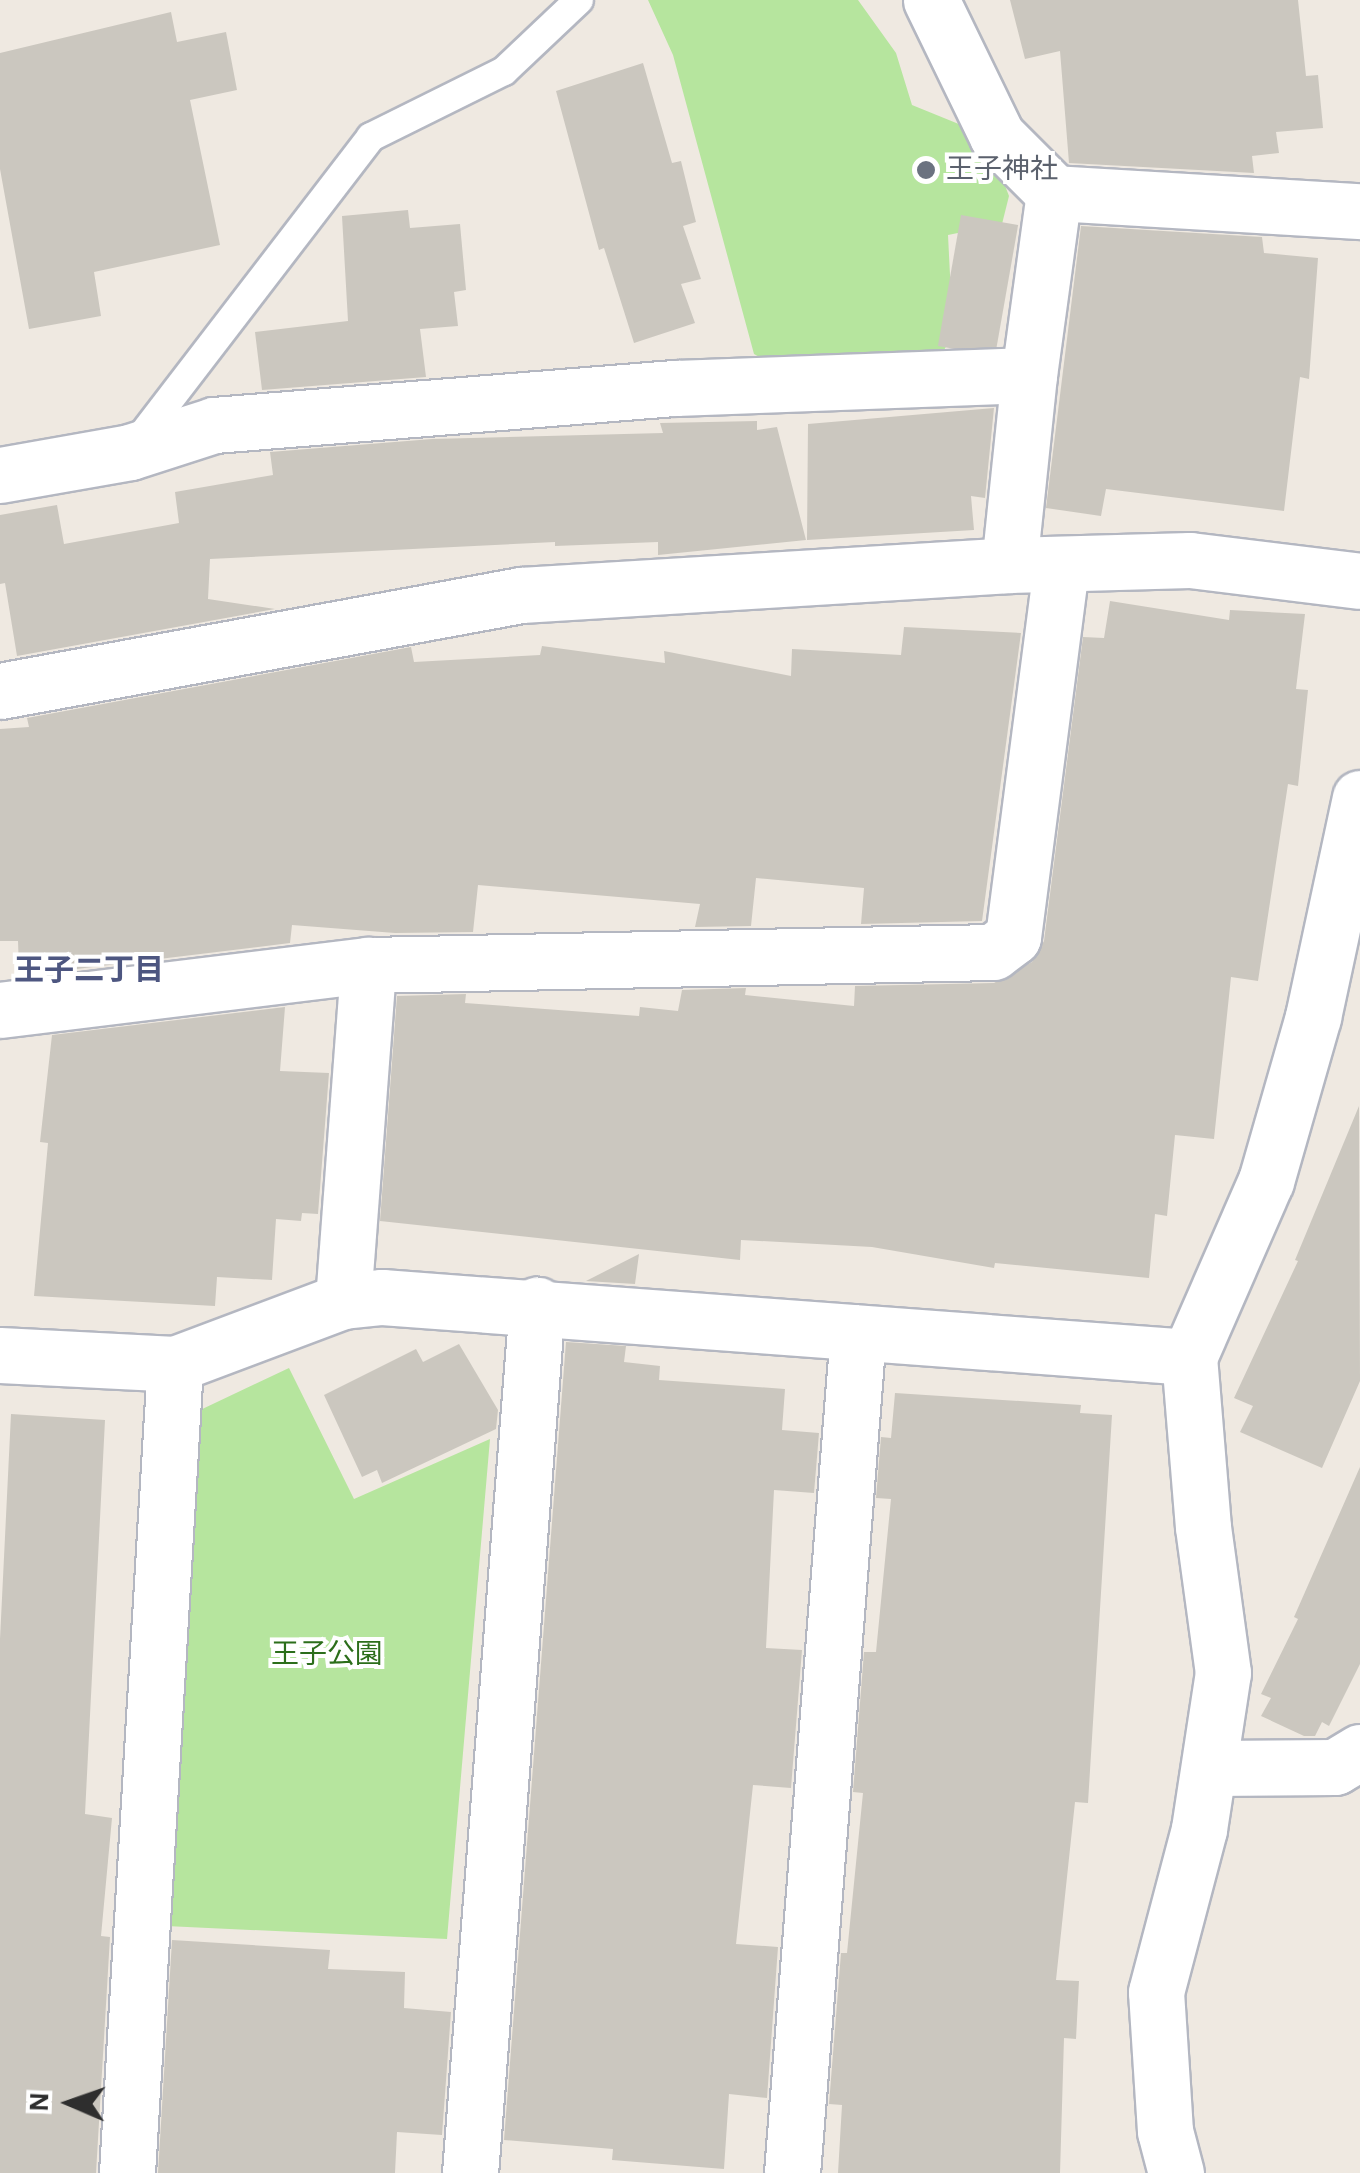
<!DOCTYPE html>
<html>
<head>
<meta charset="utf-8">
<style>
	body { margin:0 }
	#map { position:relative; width:1360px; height:2173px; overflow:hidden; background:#efe9e1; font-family:"Alegreya Sans","Noto Sans JP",sans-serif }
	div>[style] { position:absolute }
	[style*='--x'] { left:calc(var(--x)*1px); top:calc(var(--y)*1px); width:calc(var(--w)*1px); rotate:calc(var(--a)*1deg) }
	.green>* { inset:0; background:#b6e59e }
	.building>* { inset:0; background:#cbc7bf; transform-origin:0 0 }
	.roads { filter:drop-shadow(2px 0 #b4b7c1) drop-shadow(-2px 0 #b4b7c1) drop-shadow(0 2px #b4b7c1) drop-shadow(0 -2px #b4b7c1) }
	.service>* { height:28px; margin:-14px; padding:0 14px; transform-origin:14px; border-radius:14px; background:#fff }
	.minor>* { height:55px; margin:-27.5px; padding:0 27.5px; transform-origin:27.5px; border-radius:27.5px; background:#fff }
	.tertiary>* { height:55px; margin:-27.5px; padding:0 27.5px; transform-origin:27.5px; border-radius:27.5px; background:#fff }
	.dots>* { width:28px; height:28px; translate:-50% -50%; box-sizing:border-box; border:5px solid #fff; border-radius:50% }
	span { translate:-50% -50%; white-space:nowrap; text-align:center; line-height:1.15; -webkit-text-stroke:8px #fff; paint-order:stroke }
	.worship-label { font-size:28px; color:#5b616d }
	.left { translate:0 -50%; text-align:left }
	.park-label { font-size:28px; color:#2c6e1b }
	.neighbourhood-label { font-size:30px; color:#4d5680; font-weight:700 }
	.north { position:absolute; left:20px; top:2053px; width:100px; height:100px; -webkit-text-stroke:8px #fff; paint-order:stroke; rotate:272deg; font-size:28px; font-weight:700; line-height:40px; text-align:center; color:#2e2e2e }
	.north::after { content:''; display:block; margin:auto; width:35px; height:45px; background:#2e2e2e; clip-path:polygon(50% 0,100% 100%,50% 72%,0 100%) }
</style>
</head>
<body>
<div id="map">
	<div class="green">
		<div style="clip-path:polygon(648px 0,858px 0,896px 53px,912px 105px,971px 129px,994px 157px,1009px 196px,1002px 224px,948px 235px,953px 335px,929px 375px,792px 375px,754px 354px,673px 55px)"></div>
		<div style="clip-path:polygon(289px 1368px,354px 1499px,490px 1439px,447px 1939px,166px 1926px,196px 1412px)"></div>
	</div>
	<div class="building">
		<div style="clip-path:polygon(1010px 0,1298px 0,1306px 76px,1318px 75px,1323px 128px,1276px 132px,1279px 153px,1252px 156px,1254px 173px,1069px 163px,1060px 51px,1025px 59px)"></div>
		<div style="clip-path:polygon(171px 12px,177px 42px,226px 32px,237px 90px,190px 100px,220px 245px,94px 272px,101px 316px,29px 329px,0 169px,0 53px)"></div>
		<div style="clip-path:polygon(643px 63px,672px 163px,681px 161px,696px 222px,683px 226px,701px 279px,681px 284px,695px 323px,634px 343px,604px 248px,599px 250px,556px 91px)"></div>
		<div style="clip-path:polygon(408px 210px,410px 228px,460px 224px,466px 290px,454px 292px,458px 326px,420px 329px,426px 377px,262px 390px,255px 332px,348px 321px,342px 216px)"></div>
		<div style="left:961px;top:215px;width:58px;height:133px;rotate:10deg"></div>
		<div style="clip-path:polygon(1081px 226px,1262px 237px,1264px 253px,1318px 258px,1309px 379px,1300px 377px,1284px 511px,1106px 489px,1101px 516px,1046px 508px)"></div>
		<div style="clip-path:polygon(994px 408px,985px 498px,971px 496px,974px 530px,807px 540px,808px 424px)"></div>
		<div style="clip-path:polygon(757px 421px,757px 430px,777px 427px,806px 540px,658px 555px,658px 542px,555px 546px,555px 542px,210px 559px,208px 599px,275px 609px,17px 656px,5px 583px,0 584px,0 515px,57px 505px,64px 544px,179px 523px,175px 492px,273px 475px,270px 452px,432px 439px,663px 433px,660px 423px)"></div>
		<div style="clip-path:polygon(1110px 601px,1229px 620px,1230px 610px,1305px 614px,1296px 689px,1308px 690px,1298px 786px,1288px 784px,1258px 981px,1231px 977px,1214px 1139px,1175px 1135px,1167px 1216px,1155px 1214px,1149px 1278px,995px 1263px,994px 1268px,872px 1247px,741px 1240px,740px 1260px,380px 1221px,397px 996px,466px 994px,465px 1003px,639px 1016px,640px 1007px,678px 1011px,682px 990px,746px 988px,745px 995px,854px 1006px,855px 986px,994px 983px,1032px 962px,1044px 941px,1083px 637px,1104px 638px)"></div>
		<div style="clip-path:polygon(904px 627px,1021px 633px,982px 921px,861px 924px,864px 888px,756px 878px,751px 926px,695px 927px,700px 904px,478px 885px,473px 932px,395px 933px,292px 925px,290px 943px,60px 971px,19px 970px,18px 941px,0 941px,0 729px,29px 727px,27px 718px,411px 647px,414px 662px,540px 655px,542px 646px,665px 663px,664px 651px,791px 676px,792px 649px,901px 655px)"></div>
		<div style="clip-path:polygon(285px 1007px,280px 1071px,329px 1073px,318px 1214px,302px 1213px,301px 1221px,276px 1219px,272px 1280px,217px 1277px,215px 1306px,34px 1296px,48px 1143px,40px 1142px,52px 1035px)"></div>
		<div style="clip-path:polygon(1359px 1106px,1360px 1381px,1322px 1468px,1240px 1432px,1253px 1406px,1234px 1398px,1298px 1261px,1295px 1260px)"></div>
		<div style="clip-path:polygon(639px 1254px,635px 1284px,586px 1281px)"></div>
		<div style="clip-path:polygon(566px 1342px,626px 1346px,624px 1362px,660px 1366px,659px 1380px,785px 1389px,782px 1430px,819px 1433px,814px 1493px,774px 1490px,766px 1648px,802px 1650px,791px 1788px,753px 1785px,736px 1944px,778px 1947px,767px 2098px,729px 2094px,724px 2169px,612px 2160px,613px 2149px,504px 2140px)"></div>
		<div style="clip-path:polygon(459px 1344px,498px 1410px,496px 1429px,382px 1483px,377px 1470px,362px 1477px,324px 1395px,416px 1349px,423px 1362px)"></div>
		<div style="clip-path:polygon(895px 1393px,1081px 1405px,1080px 1413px,1112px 1415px,1088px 1803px,1075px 1802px,1056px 1980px,1079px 1981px,1076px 2039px,1064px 2038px,1060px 2173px,838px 2173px,842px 2105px,829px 2104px,841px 1953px,847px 1953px,863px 1793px,853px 1792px,864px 1652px,876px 1652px,891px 1499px,876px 1498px,881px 1437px,891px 1438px)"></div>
		<div style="clip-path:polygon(11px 1414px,105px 1420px,85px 1814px,112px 1818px,101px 1936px,110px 1937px,96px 2173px,0 2173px,0 1639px)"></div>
		<div style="clip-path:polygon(1360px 1467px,1360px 1664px,1329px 1726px,1322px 1722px,1315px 1736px,1304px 1736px,1261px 1716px,1271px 1698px,1261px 1694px,1298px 1619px,1294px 1617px)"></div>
		<div style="clip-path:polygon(172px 1940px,330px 1950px,328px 1969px,405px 1972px,404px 2008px,451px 2012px,442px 2135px,397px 2132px,395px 2173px,158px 2173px)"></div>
	</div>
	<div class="roads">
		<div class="service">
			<div style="--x:137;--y:442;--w:384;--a:-52.5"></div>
			<div style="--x:371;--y:137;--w:148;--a:-26.4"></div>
			<div style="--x:504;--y:71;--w:103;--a:-43.4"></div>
		</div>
		<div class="minor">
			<div style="--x:931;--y:0;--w:151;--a:64.1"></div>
			<div style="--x:997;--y:136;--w:81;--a:45"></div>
			<div style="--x:1029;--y:375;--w:184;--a:-82.2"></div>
			<div style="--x:1054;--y:193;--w:307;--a:3.4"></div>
			<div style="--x:0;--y:475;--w:132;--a:-10"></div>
			<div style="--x:130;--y:452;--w:88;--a:-17.8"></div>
			<div style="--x:214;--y:425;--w:463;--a:-4.6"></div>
			<div style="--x:676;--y:388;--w:353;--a:-2.1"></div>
			<div style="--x:1029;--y:375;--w:191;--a:96"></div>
			<div style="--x:0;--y:691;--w:530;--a:-10.44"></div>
			<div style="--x:521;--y:595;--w:489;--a:-3.5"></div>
			<div style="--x:1009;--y:565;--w:181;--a:-1.6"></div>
			<div style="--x:1190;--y:560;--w:171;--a:7"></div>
			<div style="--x:0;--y:1010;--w:371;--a:-7"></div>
			<div style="--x:368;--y:965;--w:625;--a:-1.19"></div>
			<div style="--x:993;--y:952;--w:25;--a:-37"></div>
			<div style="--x:1013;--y:937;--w:373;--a:-82.6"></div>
			<div style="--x:343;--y:1301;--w:337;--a:-85.7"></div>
			<div style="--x:0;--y:1355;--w:175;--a:2.9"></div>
			<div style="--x:175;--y:1364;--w:179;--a:-20.6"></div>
			<div style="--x:343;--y:1301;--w:39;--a:-6"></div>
			<div style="--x:382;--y:1297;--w:809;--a:4.25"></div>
			<div style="--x:1212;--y:1768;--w:123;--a:-0.5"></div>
			<div style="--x:1335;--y:1767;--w:29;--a:-31"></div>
			<div style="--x:127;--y:2173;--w:810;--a:-86.6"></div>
			<div style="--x:470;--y:2173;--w:871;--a:-85.59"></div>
			<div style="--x:792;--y:2173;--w:843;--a:-85.51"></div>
		</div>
		<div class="tertiary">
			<div style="--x:1176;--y:2173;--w:43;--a:-104.7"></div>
			<div style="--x:1165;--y:2131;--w:139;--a:-93.7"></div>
			<div style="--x:1156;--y:1992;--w:169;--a:-75.2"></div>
			<div style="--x:1199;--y:1829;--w:158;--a:-81.3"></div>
			<div style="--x:1223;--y:1673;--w:147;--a:-97.8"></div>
			<div style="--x:1203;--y:1527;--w:171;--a:-94.7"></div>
			<div style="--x:1189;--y:1357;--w:192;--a:-66.4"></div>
			<div style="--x:1266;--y:1181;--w:171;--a:-74"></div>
			<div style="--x:1313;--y:1017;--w:224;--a:-77.9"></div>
		</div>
	</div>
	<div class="dots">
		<div style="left:926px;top:170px;background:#6b7280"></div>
	</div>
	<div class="worship-label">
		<span class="left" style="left:946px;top:170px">王子神社</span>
	</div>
	<div class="park-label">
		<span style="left:327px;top:1655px">王子公園</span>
	</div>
	<div class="neighbourhood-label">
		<span style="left:89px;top:971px">王子二丁目</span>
	</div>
	<div class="north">N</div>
</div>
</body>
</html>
